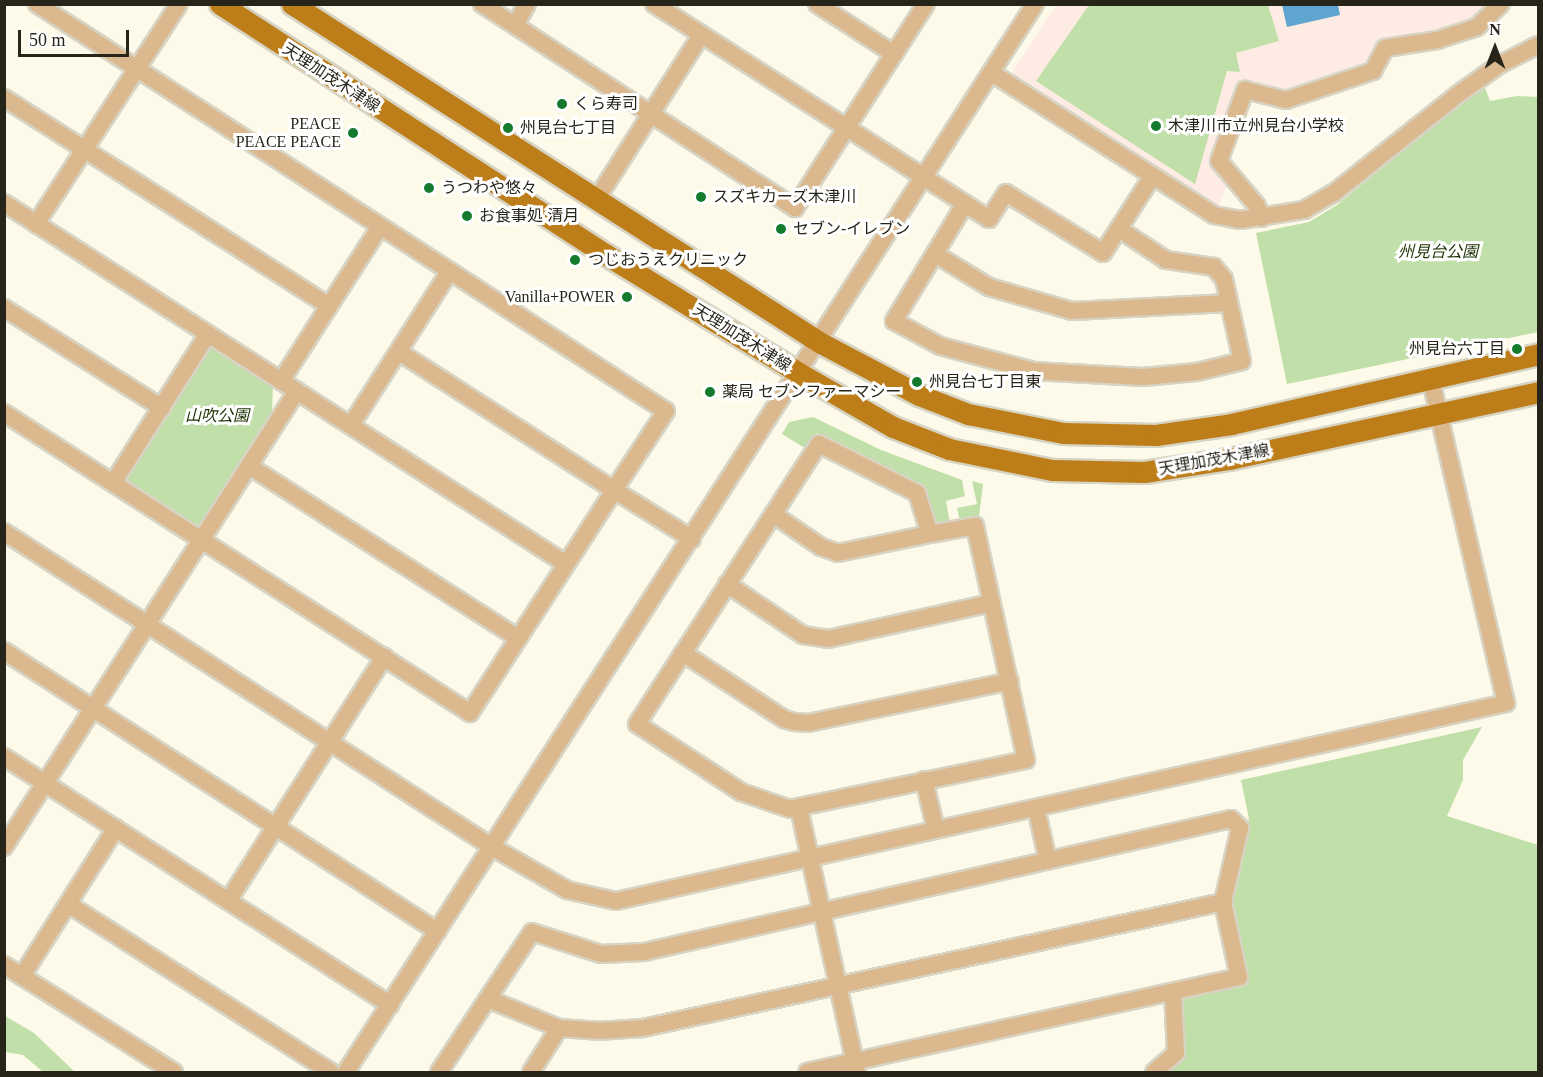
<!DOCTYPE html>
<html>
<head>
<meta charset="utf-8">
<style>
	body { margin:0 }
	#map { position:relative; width:1543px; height:1077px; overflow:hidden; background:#fefae9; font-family:"Times New Roman","Noto Sans JP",serif }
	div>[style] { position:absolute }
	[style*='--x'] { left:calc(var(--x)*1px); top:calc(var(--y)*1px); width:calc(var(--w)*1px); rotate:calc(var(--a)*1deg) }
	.education>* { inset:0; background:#feebe3 }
	.green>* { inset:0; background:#c1dfa8 }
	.water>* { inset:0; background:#5ea5cf }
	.roads { filter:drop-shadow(2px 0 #d7d4c4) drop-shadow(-2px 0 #d7d4c4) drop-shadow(0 2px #d7d4c4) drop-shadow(0 -2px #d7d4c4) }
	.minor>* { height:16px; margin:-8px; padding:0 8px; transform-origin:8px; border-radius:8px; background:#dbb88d }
	.major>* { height:21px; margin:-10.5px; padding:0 10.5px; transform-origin:10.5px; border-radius:10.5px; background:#bd7d18 }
	.dots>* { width:16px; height:16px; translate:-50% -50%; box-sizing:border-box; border:3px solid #fff; border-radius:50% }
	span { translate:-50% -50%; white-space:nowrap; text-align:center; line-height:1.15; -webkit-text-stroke:6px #fff; paint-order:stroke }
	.street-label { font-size:16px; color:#27251a }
	.poi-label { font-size:16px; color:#27251a }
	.left { translate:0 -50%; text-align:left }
	.right { translate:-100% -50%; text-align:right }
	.park-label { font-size:16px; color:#1c3102; font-style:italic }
	.frame { position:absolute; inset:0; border:6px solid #27251a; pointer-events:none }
	.north { position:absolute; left:1465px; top:18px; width:60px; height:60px; -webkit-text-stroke:4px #fff; paint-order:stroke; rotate:0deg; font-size:16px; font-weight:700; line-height:24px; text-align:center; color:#27251a }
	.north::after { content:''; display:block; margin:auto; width:21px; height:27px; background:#27251a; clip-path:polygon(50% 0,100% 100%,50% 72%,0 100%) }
	.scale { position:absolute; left:18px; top:30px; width:111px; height:27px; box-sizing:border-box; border:3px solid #27251a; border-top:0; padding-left:8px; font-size:18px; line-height:21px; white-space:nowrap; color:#27251a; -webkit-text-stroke:4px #fff; paint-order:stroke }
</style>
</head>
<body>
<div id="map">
	<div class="education">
		<div style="clip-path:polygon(1056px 5px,1490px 5px,1472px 20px,1434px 33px,1380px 41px,1368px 67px,1286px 91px,1239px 82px,1214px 161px,1230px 179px,1217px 209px,1015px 80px,1013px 71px)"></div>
	</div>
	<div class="green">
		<div style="clip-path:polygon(1089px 5px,1268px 5px,1279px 41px,1236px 53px,1240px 72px,1227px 71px,1195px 184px,1036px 81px)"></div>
		<div style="clip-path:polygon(1484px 85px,1490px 101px,1517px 96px,1538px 97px,1538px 332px,1287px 384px,1256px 233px,1309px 222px,1337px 205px)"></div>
		<div style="clip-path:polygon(216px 347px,273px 384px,272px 413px,200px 524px,191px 526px,127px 484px,125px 476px,207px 349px)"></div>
		<div style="clip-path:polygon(813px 417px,881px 450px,962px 480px,965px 496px,946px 501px,950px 523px,941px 525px,934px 521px,926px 489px,817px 433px,805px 448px,782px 434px,789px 422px)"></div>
		<div style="clip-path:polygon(972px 481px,983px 484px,979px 517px,960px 521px,957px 508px,977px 504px)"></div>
		<div style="clip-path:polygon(1482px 727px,1463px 760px,1463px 780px,1447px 816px,1538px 845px,1538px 1072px,1160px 1072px,1178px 1057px,1179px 1004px,1184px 998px,1240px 982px,1226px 894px,1249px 819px,1241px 780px)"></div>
		<div style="clip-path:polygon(5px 1016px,34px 1033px,75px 1072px,43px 1072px,23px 1055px,5px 1052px)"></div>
	</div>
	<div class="water">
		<div style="clip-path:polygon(1282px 5px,1338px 5px,1340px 15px,1287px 27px)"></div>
	</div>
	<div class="roads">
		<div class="minor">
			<div style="--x:37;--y:4;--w:749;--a:32.91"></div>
			<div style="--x:666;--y:411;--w:95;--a:123.4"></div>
			<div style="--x:614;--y:490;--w:92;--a:32.1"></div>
			<div style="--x:482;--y:4;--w:374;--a:33.1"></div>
			<div style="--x:795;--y:208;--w:242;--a:-57.3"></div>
			<div style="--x:654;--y:4;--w:398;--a:32.7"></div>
			<div style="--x:989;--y:219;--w:31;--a:-57"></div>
			<div style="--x:1006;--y:193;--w:114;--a:31.7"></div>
			<div style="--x:1103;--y:253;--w:90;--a:-57.2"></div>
			<div style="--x:817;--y:4;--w:92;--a:33"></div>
			<div style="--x:515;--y:25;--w:24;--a:-60"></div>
			<div style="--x:992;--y:73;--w:264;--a:32.6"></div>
			<div style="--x:1214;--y:215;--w:26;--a:11"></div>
			<div style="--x:1240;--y:220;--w:65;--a:-8.9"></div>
			<div style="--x:1304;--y:210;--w:34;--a:-30"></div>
			<div style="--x:1334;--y:193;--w:157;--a:-38.5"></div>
			<div style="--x:1457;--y:95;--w:52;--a:-35.5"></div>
			<div style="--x:1499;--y:65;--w:44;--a:-27.1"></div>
			<div style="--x:4;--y:98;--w:384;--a:32.6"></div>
			<div style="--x:596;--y:200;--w:196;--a:-57.5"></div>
			<div style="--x:4;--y:203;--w:668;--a:32.71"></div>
			<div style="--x:965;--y:204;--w:137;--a:121.3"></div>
			<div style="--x:894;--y:321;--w:52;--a:28.5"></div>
			<div style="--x:940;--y:346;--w:96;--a:15"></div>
			<div style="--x:1033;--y:371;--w:110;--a:3.1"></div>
			<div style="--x:1143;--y:377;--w:54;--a:-5.3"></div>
			<div style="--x:1197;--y:372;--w:46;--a:-13.7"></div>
			<div style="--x:1242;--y:361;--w:84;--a:-102.4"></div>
			<div style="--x:1224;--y:279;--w:16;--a:-130"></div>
			<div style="--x:1214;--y:267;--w:49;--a:-171.7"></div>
			<div style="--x:1166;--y:260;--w:56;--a:-146.6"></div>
			<div style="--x:1262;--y:218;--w:13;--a:-113"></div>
			<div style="--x:1257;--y:206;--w:59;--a:-130.2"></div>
			<div style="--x:1219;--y:161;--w:76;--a:-69.9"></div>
			<div style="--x:1245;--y:90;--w:42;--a:13.7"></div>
			<div style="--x:1286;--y:100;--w:92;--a:-18.4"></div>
			<div style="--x:1373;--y:71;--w:26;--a:-62"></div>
			<div style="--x:1385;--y:48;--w:53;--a:-8.7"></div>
			<div style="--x:1437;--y:40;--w:42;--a:-18"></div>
			<div style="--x:1477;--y:27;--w:33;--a:-44"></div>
			<div style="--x:36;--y:224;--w:262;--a:-57"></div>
			<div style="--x:935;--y:254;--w:63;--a:31.4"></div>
			<div style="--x:989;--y:287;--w:86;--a:16.1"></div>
			<div style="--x:1072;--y:311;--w:157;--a:-2.9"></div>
			<div style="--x:4;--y:308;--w:187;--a:32.3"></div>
			<div style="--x:281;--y:381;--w:183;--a:-57.3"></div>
			<div style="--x:4;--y:413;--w:554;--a:32.77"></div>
			<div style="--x:470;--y:713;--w:265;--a:-57.1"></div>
			<div style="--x:614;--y:490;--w:255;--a:-147.3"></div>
			<div style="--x:351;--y:425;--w:183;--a:-57.3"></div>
			<div style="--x:819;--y:444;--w:110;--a:26.6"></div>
			<div style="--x:917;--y:493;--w:43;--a:72.4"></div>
			<div style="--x:930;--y:534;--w:46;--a:-10.1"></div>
			<div style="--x:975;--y:526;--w:239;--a:77.7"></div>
			<div style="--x:1026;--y:760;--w:241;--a:168.3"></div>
			<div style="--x:790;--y:809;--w:52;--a:-160.9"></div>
			<div style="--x:741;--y:792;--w:124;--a:-146.8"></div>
			<div style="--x:637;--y:724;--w:334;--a:-57"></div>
			<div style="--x:249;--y:466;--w:319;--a:32.6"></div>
			<div style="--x:113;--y:483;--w:177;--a:-57.5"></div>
			<div style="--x:773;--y:514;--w:58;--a:34.5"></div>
			<div style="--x:821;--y:547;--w:18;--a:19"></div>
			<div style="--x:838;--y:553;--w:94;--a:-11.7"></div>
			<div style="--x:4;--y:532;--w:581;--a:32.84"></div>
			<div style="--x:492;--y:847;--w:86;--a:29.8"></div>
			<div style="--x:567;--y:890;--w:50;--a:12.7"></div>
			<div style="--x:616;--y:901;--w:912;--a:-12.54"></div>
			<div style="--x:1506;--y:703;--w:335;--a:-103.1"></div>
			<div style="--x:727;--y:584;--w:92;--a:33.9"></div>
			<div style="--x:803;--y:635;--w:25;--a:9"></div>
			<div style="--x:828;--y:639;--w:168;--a:-12.4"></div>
			<div style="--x:4;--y:651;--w:516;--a:32.89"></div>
			<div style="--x:683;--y:653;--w:121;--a:33.2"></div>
			<div style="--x:784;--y:719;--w:10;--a:17"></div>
			<div style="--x:794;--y:722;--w:14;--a:4"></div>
			<div style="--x:808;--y:723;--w:206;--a:-11.7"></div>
			<div style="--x:4;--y:757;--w:459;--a:32.7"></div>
			<div style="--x:924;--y:780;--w:51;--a:76.5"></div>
			<div style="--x:799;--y:808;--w:269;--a:77.6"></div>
			<div style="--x:1036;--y:808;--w:54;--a:77.2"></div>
			<div style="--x:4;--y:847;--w:542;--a:-57.28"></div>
			<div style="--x:228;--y:901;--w:290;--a:-57.4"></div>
			<div style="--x:68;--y:904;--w:312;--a:32.6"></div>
			<div style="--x:4;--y:965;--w:201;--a:32.2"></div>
			<div style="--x:22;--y:976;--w:175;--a:-57.6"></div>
			<div style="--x:488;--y:999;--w:77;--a:22.2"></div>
			<div style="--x:559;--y:1028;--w:39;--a:4"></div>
			<div style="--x:598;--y:1031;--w:45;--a:-3.8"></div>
			<div style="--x:643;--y:1028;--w:594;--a:-12.26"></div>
			<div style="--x:346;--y:1072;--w:1271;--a:-57.17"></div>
			<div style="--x:439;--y:1072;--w:168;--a:-56.4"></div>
			<div style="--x:532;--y:932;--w:72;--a:17.7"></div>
			<div style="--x:601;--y:954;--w:43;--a:-2.7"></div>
			<div style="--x:644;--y:952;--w:602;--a:-12.77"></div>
			<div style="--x:1231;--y:819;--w:13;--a:45"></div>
			<div style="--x:1240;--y:828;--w:76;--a:102.9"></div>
			<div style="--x:1223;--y:902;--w:77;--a:78"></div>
			<div style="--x:1239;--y:977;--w:442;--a:167.6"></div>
			<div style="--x:531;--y:1072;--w:52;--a:-57.5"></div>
			<div style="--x:1154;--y:1072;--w:29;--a:-41"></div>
			<div style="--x:1176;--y:1053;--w:61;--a:-92.8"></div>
		</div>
		<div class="major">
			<div style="--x:220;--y:4;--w:459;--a:33"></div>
			<div style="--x:605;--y:254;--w:228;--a:31.5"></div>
			<div style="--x:799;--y:373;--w:108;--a:29.9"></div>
			<div style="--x:893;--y:427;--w:60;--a:21.4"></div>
			<div style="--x:949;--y:449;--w:105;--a:11.5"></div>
			<div style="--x:1052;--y:470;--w:92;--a:1.2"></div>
			<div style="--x:1144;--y:472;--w:86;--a:-8.7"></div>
			<div style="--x:1229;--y:459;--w:316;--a:-12.2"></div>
			<div style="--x:292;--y:4;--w:626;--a:32.67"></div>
			<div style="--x:819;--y:342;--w:113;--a:27.9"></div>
			<div style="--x:919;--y:395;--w:53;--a:21.2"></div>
			<div style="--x:968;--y:414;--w:97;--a:11.3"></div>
			<div style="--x:1063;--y:433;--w:93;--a:1.2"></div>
			<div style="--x:1156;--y:435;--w:76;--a:-8.3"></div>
			<div style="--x:1231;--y:424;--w:315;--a:-12.8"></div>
		</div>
	</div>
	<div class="dots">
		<div style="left:562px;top:104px;background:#147a2d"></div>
		<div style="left:1156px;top:126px;background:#147a2d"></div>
		<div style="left:508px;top:128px;background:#147a2d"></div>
		<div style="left:353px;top:133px;background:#147a2d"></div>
		<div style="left:429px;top:188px;background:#147a2d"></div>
		<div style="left:701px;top:197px;background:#147a2d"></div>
		<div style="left:467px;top:216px;background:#147a2d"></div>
		<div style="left:781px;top:229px;background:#147a2d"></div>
		<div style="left:575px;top:260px;background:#147a2d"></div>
		<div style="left:627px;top:297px;background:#147a2d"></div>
		<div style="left:1517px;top:349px;background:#147a2d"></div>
		<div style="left:917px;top:382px;background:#147a2d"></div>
		<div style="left:710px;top:392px;background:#147a2d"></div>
	</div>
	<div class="street-label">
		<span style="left:331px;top:78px;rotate:33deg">天理加茂木津線</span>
		<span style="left:742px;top:338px;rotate:32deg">天理加茂木津線</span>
		<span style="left:1214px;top:460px;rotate:-10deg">天理加茂木津線</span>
	</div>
	<div class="poi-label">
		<span class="left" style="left:574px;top:104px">くら寿司</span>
		<span class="right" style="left:341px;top:133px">PEACE<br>PEACE PEACE</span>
		<span class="left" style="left:1168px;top:126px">木津川市立州見台小学校</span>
		<span class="left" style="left:520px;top:128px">州見台七丁目</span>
		<span class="left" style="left:441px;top:188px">うつわや悠々</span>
		<span class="left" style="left:713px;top:197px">スズキカーズ木津川</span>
		<span class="left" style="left:479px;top:216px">お食事処 清月</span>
		<span class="left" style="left:793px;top:229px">セブン-イレブン</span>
		<span class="left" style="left:588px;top:260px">つじおうえクリニック</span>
		<span class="right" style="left:615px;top:297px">Vanilla+POWER</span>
		<span class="right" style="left:1505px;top:349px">州見台六丁目</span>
		<span class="left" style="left:929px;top:382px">州見台七丁目東</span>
		<span class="left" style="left:722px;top:392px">薬局 セブンファーマシー</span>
	</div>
	<div class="park-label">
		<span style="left:1438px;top:252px">州見台公園</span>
		<span style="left:217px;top:416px">山吹公園</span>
	</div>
	<div class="frame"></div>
	<div class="north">N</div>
	<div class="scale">50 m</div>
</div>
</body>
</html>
